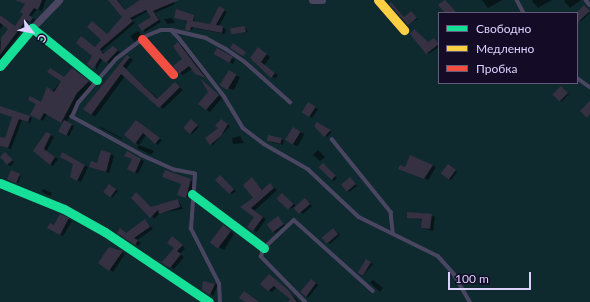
<!DOCTYPE html>
<html>
<head>
<meta charset="utf-8">
<style>
	body { margin:0 }
	#map { position:relative; width:590px; height:302px; overflow:hidden; background:#161220; font-family:Lato,sans-serif }
	div>[style] { position:absolute }
	[style*='--x'] { left:calc(var(--x)*1px); top:calc(var(--y)*1px); width:calc(var(--w)*1px); rotate:calc(var(--a)*1deg) }
	.green>* { inset:0; background:#0f2a2f }
	.shadow>* { inset:0; background:#0007; transform-origin:0 0 }
	.building>* { inset:0; background:#353042; transform-origin:0 0 }
	.lane>* { height:3.5px; margin:-1.75px; padding:0 1.75px; transform-origin:1.75px; border-radius:1.75px; background:#4a4662 }
	.street>* { height:7px; margin:-3.5px; padding:0 3.5px; transform-origin:3.5px; border-radius:3.5px; background:#4a4662 }
	.fast>* { height:9px; margin:-4.5px; padding:0 4.5px; transform-origin:4.5px; border-radius:4.5px; background:#16e098 }
	.slow>* { height:9px; margin:-4.5px; padding:0 4.5px; transform-origin:4.5px; border-radius:4.5px; background:#ffcf43 }
	.jam>* { height:9px; margin:-4.5px; padding:0 4.5px; transform-origin:4.5px; border-radius:4.5px; background:#f24e42 }
	span { translate:-50% -50%; white-space:nowrap; text-align:center; line-height:1.15; -webkit-text-stroke:3.5px #140c26; paint-order:stroke }
	.legend { position:absolute; left:438px; top:12px; width:140px; height:72px; box-sizing:border-box; background:#140c26; border:1px solid #645b7d; margin:0; padding:5px 7px; list-style:none; font-size:12px; color:#dcd2ff }
	.legend li { display:flex; align-items:center; gap:8px; height:20px }
	.legend b { width:20px; border:1px solid #645b7d }
	.north { position:absolute; left:12px; top:12px; width:40px; height:40px; -webkit-text-stroke:3px #140c26; paint-order:stroke; rotate:122deg; font-size:11px; font-weight:700; line-height:16px; text-align:center; color:#dcd2ff }
	.north::after { content:''; display:block; margin:auto; width:14px; height:18px; background:#dcd2ff; clip-path:polygon(50% 0,100% 100%,50% 72%,0 100%) }
	.scale { position:absolute; left:448px; top:272px; width:83px; height:18px; box-sizing:border-box; border:2px solid #dcd2ff; border-top:0; padding-left:5px; font-size:12px; line-height:14px; white-space:nowrap; color:#dcd2ff; -webkit-text-stroke:3px #140c26; paint-order:stroke }
</style>
</head>
<body>
<div id="map">
	<div class="green">
		<div style="clip-path:polygon(evenodd,0 0,590px 0,590px 302px,0 302px,0 0,439px 13px,577px 13px,577px 83px,439px 83px,439px 13px)"></div>
	</div>
	<div class="shadow">
		<div style="clip-path:polygon(22px 0,46px 0,42px 11px,37px 9px,31px 17px,36px 20px,33px 24px,29px 21px,0 61px,0 42px,9px 28px,4px 24px,0 29px,0 15px,16px 27px,24px 14px,26px 4px)"></div>
		<div style="clip-path:polygon(110px 0,118px 0,126px 11px,141px 0,173px 0,175px 4px,155px 13px,161px 22px,145px 32px,143px 30px,152px 17px,148px 11px,132px 20px,135px 23px,102px 51px,104px 54px,116px 49px,120px 52px,110px 64px,103px 59px,96px 70px,96px 48px,124px 17px)"></div>
		<div style="clip-path:polygon(482px 0,502px 0,488px 8px)"></div>
		<div style="clip-path:polygon(552px 0,538px 8px,532px 1px,533px 0)"></div>
		<div style="clip-path:polygon(581px 0,570px 8px,564px 1px,566px 0)"></div>
		<div style="clip-path:polygon(392px 3px,405px 18px,411px 13px,418px 19px,408px 24px)"></div>
		<div style="clip-path:polygon(586px 7px,590px 13px,580px 22px,577px 13px)"></div>
		<div style="clip-path:polygon(220px 8px,227px 12px,219px 26px,226px 29px,225px 34px,194px 28px,189px 31px,188px 22px,175px 18px,193px 15px,195px 22px,210px 25px)"></div>
		<div style="clip-path:polygon(164px 19px,172px 18px,175px 23px,167px 24px)"></div>
		<div style="clip-path:polygon(245px 27px,248px 32px,232px 33px)"></div>
		<div style="clip-path:polygon(138px 31px,142px 35px,135px 42px,130px 36px)"></div>
		<div style="clip-path:polygon(434px 39px,439px 47px,428px 54px,428px 43px)"></div>
		<div style="clip-path:polygon(178px 44px,182px 46px,207px 78px,192px 69px,183px 75px,180px 73px,184px 59px)"></div>
		<div style="clip-path:polygon(218px 49px,235px 60px,233px 64px,215px 54px)"></div>
		<div style="clip-path:polygon(262px 50px,270px 57px,264px 65px,278px 75px,275px 79px,251px 58px)"></div>
		<div style="clip-path:polygon(127px 56px,133px 60px,126px 69px,158px 99px,175px 83px,183px 90px,163px 109px,125px 76px,95px 117px,84px 109px)"></div>
		<div style="clip-path:polygon(76px 71px,91px 84px,66px 122px,74px 126px,69px 136px,60px 132px,64px 123px,47px 114px,43px 121px,32px 114px,64px 78px)"></div>
		<div style="left:229px;top:72px;width:12px;height:15px;rotate:24deg"></div>
		<div style="clip-path:polygon(204px 82px,222px 98px,210px 112px,200px 104px,210px 92px)"></div>
		<div style="clip-path:polygon(562px 87px,569px 94px,561px 102px,559px 100px)"></div>
		<div style="left:309px;top:103px;width:11px;height:11px;rotate:34deg"></div>
		<div style="clip-path:polygon(0 107px,32px 118px,30px 123px,22px 120px,11px 149px,0 146px,0 138px,5px 139px,13px 117px,0 113px)"></div>
		<div style="clip-path:polygon(193px 121px,199px 127px,192px 134px,190px 133px)"></div>
		<div style="clip-path:polygon(223px 121px,230px 126px,213px 145px,211px 144px)"></div>
		<div style="clip-path:polygon(139px 123px,162px 140px,158px 145px,146px 135px,139px 145px,126px 135px)"></div>
		<div style="clip-path:polygon(325px 126px,332px 132px,327px 137px,323px 128px)"></div>
		<div style="left:101px;top:127px;width:24px;height:1px;rotate:28deg"></div>
		<div style="left:293px;top:128px;width:13px;height:14px;rotate:29deg"></div>
		<div style="clip-path:polygon(46px 133px,54px 137px,46px 152px,58px 159px,53px 166px,34px 151px)"></div>
		<div style="clip-path:polygon(240px 136px,244px 143px,233px 144px,232px 138px)"></div>
		<div style="clip-path:polygon(269px 136px,284px 140px,283px 145px,270px 142px)"></div>
		<div style="clip-path:polygon(139px 145px,152px 150px,154px 151px,151px 155px,137px 148px)"></div>
		<div style="clip-path:polygon(318px 150px,325px 157px,320px 161px,313px 155px)"></div>
		<div style="clip-path:polygon(127px 152px,144px 161px,138px 174px,132px 171px,133px 159px)"></div>
		<div style="left:5px;top:153px;width:13px;height:6px;rotate:45deg"></div>
		<div style="clip-path:polygon(63px 153px,88px 167px,81px 182px,71px 177px,74px 164px)"></div>
		<div style="clip-path:polygon(111px 154px,114px 156px,109px 173px,90px 167px)"></div>
		<div style="clip-path:polygon(411px 156px,436px 167px,428px 180px,403px 170px)"></div>
		<div style="clip-path:polygon(326px 166px,337px 178px,334px 181px,332px 180px)"></div>
		<div style="clip-path:polygon(450px 166px,457px 172px,451px 180px,449px 179px)"></div>
		<div style="clip-path:polygon(165px 171px,194px 182px,190px 198px,182px 196px,182px 184px)"></div>
		<div style="clip-path:polygon(12px 172px,21px 176px,18px 183px,10px 180px)"></div>
		<div style="clip-path:polygon(222px 178px,236px 191px,232px 194px,230px 193px)"></div>
		<div style="clip-path:polygon(350px 178px,357px 186px,349px 192px,347px 191px)"></div>
		<div style="clip-path:polygon(253px 179px,263px 190px,270px 184px,277px 190px,254px 211px,266px 219px,257px 232px,248px 227px,255px 217px,242px 207px,255px 199px)"></div>
		<div style="clip-path:polygon(112px 186px,118px 191px,112px 198px,110px 196px)"></div>
		<div style="clip-path:polygon(43px 189px,52px 193px,50px 196px,42px 192px)"></div>
		<div style="clip-path:polygon(136px 193px,152px 208px,178px 200px,183px 209px,160px 213px,154px 219px)"></div>
		<div style="clip-path:polygon(285px 196px,297px 207px,307px 201px,312px 206px,303px 214px,295px 207px,289px 209px)"></div>
		<div style="clip-path:polygon(61px 215px,72px 221px,63px 236px,48px 227px,55px 226px)"></div>
		<div style="clip-path:polygon(431px 215px,435px 217px,433px 231px,422px 228px,423px 220px,408px 217px)"></div>
		<div style="clip-path:polygon(280px 219px,285px 225px,275px 233px,273px 232px)"></div>
		<div style="clip-path:polygon(145px 221px,153px 229px,137px 240px,141px 243px,138px 246px,127px 234px)"></div>
		<div style="clip-path:polygon(226px 228px,234px 234px,224px 250px,212px 243px)"></div>
		<div style="clip-path:polygon(335px 230px,340px 235px,330px 244px,328px 243px)"></div>
		<div style="clip-path:polygon(176px 240px,185px 248px,180px 254px,184px 257px,174px 269px,163px 263px,175px 248px)"></div>
		<div style="clip-path:polygon(116px 248px,125px 254px,113px 272px,110px 270px)"></div>
		<div style="clip-path:polygon(369px 261px,373px 264px,363px 276px,361px 275px)"></div>
		<div style="clip-path:polygon(272px 277px,300px 302px,289px 302px,291px 299px,277px 287px,272px 292px,262px 284px)"></div>
		<div style="clip-path:polygon(373px 280px,383px 288px,380px 292px,370px 283px)"></div>
		<div style="clip-path:polygon(313px 281px,318px 285px,308px 298px,306px 296px)"></div>
		<div style="clip-path:polygon(204px 282px,218px 285px,213px 296px,203px 289px)"></div>
	</div>
	<div class="building">
		<div style="clip-path:polygon(15px 0,42px 0,38px 10px,34px 8px,29px 15px,33px 18px,30px 22px,26px 20px,0 55px,1px 38px,8px 29px,0 23px,0 15px,15px 26px,23px 14px,20px 12px,25px 4px)"></div>
		<div style="clip-path:polygon(108px 0,117px 0,125px 10px,140px 0,179px 0,153px 11px,159px 20px,142px 31px,138px 25px,151px 17px,146px 10px,130px 18px,133px 21px,100px 49px,103px 54px,113px 46px,118px 50px,106px 63px,100px 58px,93px 69px,87px 64px,92px 56px,76px 43px,81px 36px,95px 47px,101px 40px,87px 27px,92px 21px,107px 34px,122px 17px)"></div>
		<div style="clip-path:polygon(445px 0,457px 13px,445px 13px,438px 5px)"></div>
		<div style="clip-path:polygon(391px 2px,404px 17px,411px 11px,417px 18px,408px 25px,389px 4px)"></div>
		<div style="clip-path:polygon(584px 5px,590px 11px,577px 23px,577px 12px)"></div>
		<div style="clip-path:polygon(219px 6px,225px 9px,216px 25px,223px 26px,222px 33px,191px 27px,190px 31px,185px 30px,187px 21px,174px 18px,176px 9px,194px 15px,193px 21px,210px 24px)"></div>
		<div style="left:245px;top:26px;width:6px;height:15px;rotate:81deg"></div>
		<div style="clip-path:polygon(414px 29px,428px 42px,434px 38px,439px 44px,426px 54px,410px 34px)"></div>
		<div style="clip-path:polygon(178px 42px,197px 67px,206px 78px,195px 74px,189px 66px,179px 74px,173px 66px,182px 59px,173px 46px)"></div>
		<div style="clip-path:polygon(233px 43px,246px 52px,243px 56px,230px 48px)"></div>
		<div style="clip-path:polygon(258px 47px,267px 54px,261px 62px,275px 73px,271px 78px,250px 58px)"></div>
		<div style="left:217px;top:48px;width:18px;height:7px;rotate:29deg"></div>
		<div style="clip-path:polygon(127px 55px,130px 57px,123px 66px,157px 99px,175px 82px,180px 87px,159px 108px,121px 74px,91px 115px,83px 109px)"></div>
		<div style="clip-path:polygon(50px 68px,64px 77px,72px 68px,89px 81px,77px 93px,61px 123px,44px 113px,40px 120px,30px 115px,36px 104px,28px 100px,30px 96px,41px 102px,47px 87px,54px 92px,61px 81px,47px 72px)"></div>
		<div style="left:229px;top:70px;width:9px;height:18px;rotate:32deg"></div>
		<div style="clip-path:polygon(200px 78px,219px 95px,206px 110px,198px 104px,208px 92px)"></div>
		<div style="left:561px;top:86px;width:10px;height:12px;rotate:45deg"></div>
		<div style="clip-path:polygon(590px 101px,590px 114px,587px 118px,580px 111px)"></div>
		<div style="left:308px;top:102px;width:9px;height:12px;rotate:32deg"></div>
		<div style="clip-path:polygon(0 106px,30px 116px,28px 122px,19px 119px,8px 148px,0 146px,0 137px,5px 138px,12px 117px,0 113px)"></div>
		<div style="left:191px;top:119px;width:9px;height:12px;rotate:41deg"></div>
		<div style="clip-path:polygon(221px 119px,228px 124px,221px 136px,210px 145px,205px 138px,218px 128px,215px 126px)"></div>
		<div style="left:64px;top:120px;width:9px;height:13px;rotate:27deg"></div>
		<div style="clip-path:polygon(136px 120px,160px 138px,155px 144px,143px 133px,135px 144px,124px 135px)"></div>
		<div style="clip-path:polygon(317px 122px,331px 130px,324px 137px,314px 126px)"></div>
		<div style="left:293px;top:127px;width:9px;height:15px;rotate:32deg"></div>
		<div style="clip-path:polygon(46px 132px,51px 134px,44px 149px,55px 157px,50px 165px,33px 151px)"></div>
		<div style="left:268px;top:135px;width:14px;height:6px;rotate:12deg"></div>
		<div style="clip-path:polygon(101px 150px,111px 153px,106px 172px,89px 167px,91px 161px,97px 163px)"></div>
		<div style="clip-path:polygon(127px 151px,141px 159px,135px 173px,127px 169px,132px 159px,124px 156px)"></div>
		<div style="clip-path:polygon(5px 152px,13px 160px,7px 165px,0 157px)"></div>
		<div style="clip-path:polygon(62px 152px,85px 165px,77px 181px,70px 177px,73px 164px,60px 157px)"></div>
		<div style="clip-path:polygon(410px 155px,433px 165px,424px 179px,398px 169px,400px 165px,405px 167px)"></div>
		<div style="left:323px;top:163px;width:18px;height:6px;rotate:45deg"></div>
		<div style="left:448px;top:164px;width:10px;height:12px;rotate:37deg"></div>
		<div style="left:11px;top:170px;width:10px;height:10px;rotate:24deg"></div>
		<div style="clip-path:polygon(165px 170px,191px 179px,186px 198px,177px 195px,181px 184px,162px 177px)"></div>
		<div style="left:220px;top:175px;width:20px;height:7px;rotate:45deg"></div>
		<div style="clip-path:polygon(252px 177px,262px 190px,270px 183px,274px 188px,251px 208px,263px 217px,253px 231px,247px 227px,254px 217px,240px 207px,253px 198px,243px 185px)"></div>
		<div style="left:350px;top:177px;width:9px;height:12px;rotate:49deg"></div>
		<div style="left:109px;top:184px;width:9px;height:10px;rotate:36deg"></div>
		<div style="clip-path:polygon(136px 192px,151px 207px,178px 199px,180px 207px,159px 214px,158px 210px,150px 218px,131px 198px)"></div>
		<div style="left:282px;top:193px;width:16px;height:8px;rotate:43deg"></div>
		<div style="left:305px;top:198px;width:8px;height:15px;rotate:50deg"></div>
		<div style="clip-path:polygon(407px 212px,432px 214px,430px 229px,421px 228px,422px 219px,407px 218px)"></div>
		<div style="clip-path:polygon(60px 214px,69px 218px,60px 235px,47px 228px,50px 223px,54px 225px)"></div>
		<div style="left:278px;top:216px;width:10px;height:14px;rotate:53deg"></div>
		<div style="clip-path:polygon(145px 219px,150px 227px,134px 238px,138px 240px,135px 245px,117px 233px,120px 228px,126px 233px)"></div>
		<div style="left:223px;top:225px;width:10px;height:22px;rotate:37deg"></div>
		<div style="left:333px;top:228px;width:8px;height:15px;rotate:50deg"></div>
		<div style="clip-path:polygon(172px 236px,183px 245px,177px 251px,181px 254px,170px 268px,157px 260px,162px 262px,174px 248px,167px 243px)"></div>
		<div style="clip-path:polygon(109px 247px,123px 251px,109px 271px,98px 263px)"></div>
		<div style="left:366px;top:259px;width:6px;height:16px;rotate:31deg"></div>
		<div style="clip-path:polygon(269px 274px,288px 290px,297px 302px,288px 302px,290px 299px,274px 286px,268px 291px,260px 284px)"></div>
		<div style="clip-path:polygon(311px 279px,316px 283px,306px 297px,300px 292px)"></div>
		<div style="clip-path:polygon(203px 281px,215px 284px,210px 295px,202px 290px)"></div>
		<div style="clip-path:polygon(244px 291px,259px 302px,245px 302px,239px 298px)"></div>
	</div>
	<div class="lane">
		<div style="--x:517;--y:0;--w:15;--a:62"></div>
		<div style="--x:586;--y:0;--w:6;--a:51"></div>
		<div style="--x:172;--y:30;--w:35;--a:13"></div>
		<div style="--x:206;--y:38;--w:23;--a:29"></div>
		<div style="--x:226;--y:49;--w:22;--a:34"></div>
		<div style="--x:244;--y:61;--w:62;--a:41.7"></div>
		<div style="--x:577;--y:78;--w:16;--a:35"></div>
		<div style="--x:332;--y:139;--w:94;--a:51.1"></div>
		<div style="--x:391;--y:212;--w:20;--a:84"></div>
		<div style="--x:220;--y:302;--w:18;--a:-93"></div>
		<div style="--x:219;--y:284;--w:62;--a:-117"></div>
		<div style="--x:191;--y:229;--w:55;--a:-85.8"></div>
		<div style="--x:195;--y:174;--w:21;--a:-169"></div>
		<div style="--x:174;--y:170;--w:36;--a:-156"></div>
		<div style="--x:141;--y:155;--w:79;--a:-151.2"></div>
		<div style="--x:72;--y:117;--w:15;--a:-67"></div>
		<div style="--x:78;--y:103;--w:58;--a:-49.2"></div>
		<div style="--x:116;--y:59;--w:38;--a:-37"></div>
		<div style="--x:146;--y:36;--w:16;--a:-22"></div>
		<div style="--x:161;--y:30;--w:10;--a:0"></div>
		<div style="--x:171;--y:30;--w:11;--a:45"></div>
		<div style="--x:179;--y:38;--w:73;--a:52.2"></div>
		<div style="--x:224;--y:96;--w:37;--a:59"></div>
		<div style="--x:243;--y:128;--w:26;--a:37"></div>
		<div style="--x:264;--y:144;--w:51;--a:29.6"></div>
		<div style="--x:308;--y:169;--w:70;--a:43.3"></div>
		<div style="--x:359;--y:217;--w:88;--a:26.3"></div>
		<div style="--x:438;--y:256;--w:24;--a:48"></div>
		<div style="--x:454;--y:274;--w:32;--a:60"></div>
		<div style="--x:305;--y:302;--w:63;--a:-134.4"></div>
		<div style="--x:261;--y:257;--w:8;--a:-76"></div>
		<div style="--x:263;--y:249;--w:42;--a:-43.1"></div>
		<div style="--x:294;--y:220;--w:106;--a:41.9"></div>
	</div>
	<div class="street">
		<div style="--x:312;--y:0;--w:10;--a:0"></div>
		<div style="--x:32;--y:28;--w:39;--a:-46"></div>
	</div>
	<div class="fast">
		<div style="--x:0;--y:66;--w:50;--a:-49.9"></div>
		<div style="--x:32;--y:28;--w:83;--a:38.7"></div>
		<div style="--x:0;--y:183;--w:69;--a:22.1"></div>
		<div style="--x:64;--y:209;--w:47;--a:29.3"></div>
		<div style="--x:105;--y:232;--w:125;--a:33.9"></div>
		<div style="--x:192;--y:194;--w:90;--a:36.9"></div>
	</div>
	<div class="slow">
		<div style="--x:378;--y:0;--w:40;--a:49"></div>
	</div>
	<div class="jam">
		<div style="--x:142;--y:39;--w:47;--a:48.5"></div>
	</div>
	<ul class="legend">
	<li><b style="height:5px;background:#16e098"></b>Свободно</li>
	<li><b style="height:5px;background:#ffcf43"></b>Медленно</li>
	<li><b style="height:5px;background:#f24e42"></b>Пробка</li>
	</ul>
	<div class="north">С</div>
	<div class="scale">100 m</div>
</div>
</body>
</html>
